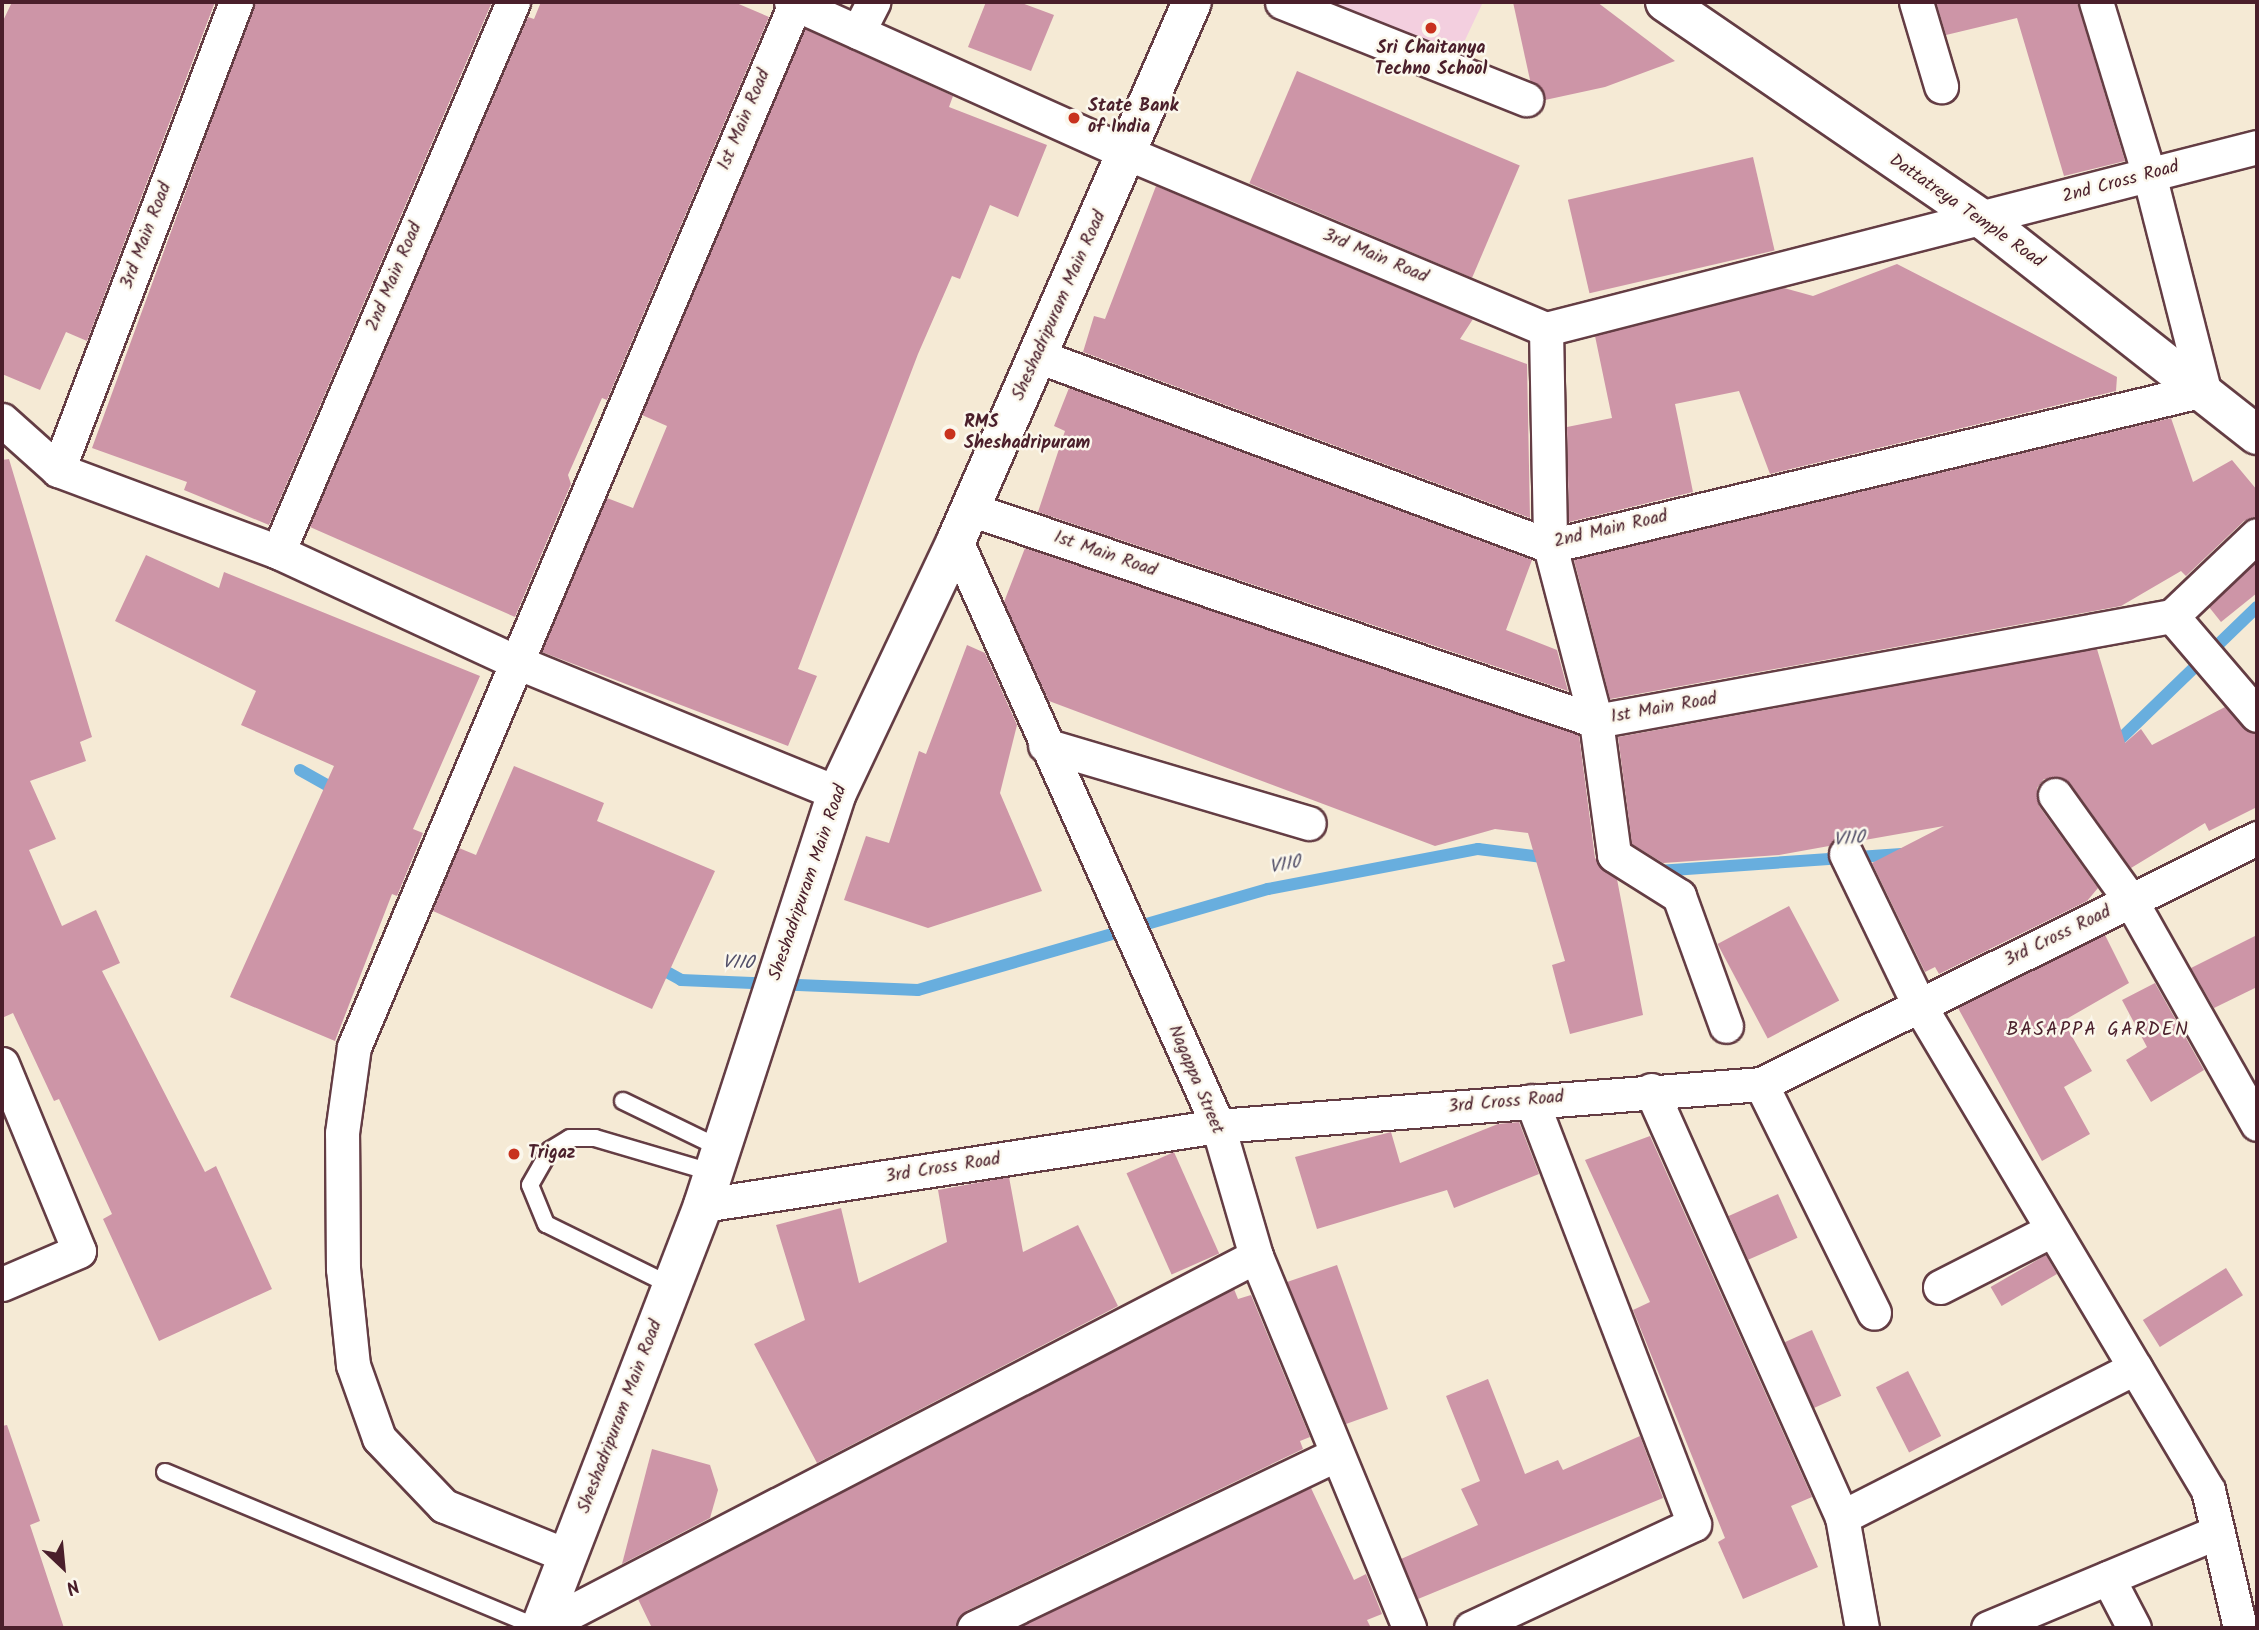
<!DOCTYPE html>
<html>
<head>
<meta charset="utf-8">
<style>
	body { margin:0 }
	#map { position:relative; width:2259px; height:1630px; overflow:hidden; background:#f5ead5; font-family:Kalam,sans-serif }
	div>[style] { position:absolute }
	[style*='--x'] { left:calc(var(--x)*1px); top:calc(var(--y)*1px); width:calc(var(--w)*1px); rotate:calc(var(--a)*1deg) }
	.built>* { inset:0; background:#f3cfdf }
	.stream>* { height:12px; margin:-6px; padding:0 6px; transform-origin:6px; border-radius:6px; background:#68aede }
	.building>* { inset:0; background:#cd95a7; transform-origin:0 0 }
	.roads { filter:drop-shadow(2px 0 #643d44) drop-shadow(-2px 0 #643d44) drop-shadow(0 2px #643d44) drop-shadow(0 -2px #643d44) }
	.service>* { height:16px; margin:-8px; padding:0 8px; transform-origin:8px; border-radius:8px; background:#fff }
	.minor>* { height:33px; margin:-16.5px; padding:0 16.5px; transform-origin:16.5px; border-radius:16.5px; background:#fff }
	.tertiary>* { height:38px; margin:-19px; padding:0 19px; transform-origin:19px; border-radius:19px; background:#fff }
	.dots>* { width:19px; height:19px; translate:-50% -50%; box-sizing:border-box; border:4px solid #fbf7ec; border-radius:50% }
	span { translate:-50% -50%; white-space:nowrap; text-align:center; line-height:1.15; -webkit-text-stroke:5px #fbf7ec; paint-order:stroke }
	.poi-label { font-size:18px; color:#4a1f2b; font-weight:700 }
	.left { translate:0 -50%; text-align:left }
	.street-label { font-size:18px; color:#4a1f2b }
	.water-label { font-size:19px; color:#54516a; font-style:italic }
	.neighbourhood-label { font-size:19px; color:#4a1f2b; letter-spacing:2px }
	.frame { position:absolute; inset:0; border:4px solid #4a1f2b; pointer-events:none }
	.north { position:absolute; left:28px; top:1532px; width:70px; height:70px; -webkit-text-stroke:5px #fbf7ec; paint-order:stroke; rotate:154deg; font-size:19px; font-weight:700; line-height:28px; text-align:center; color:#4a1f2b }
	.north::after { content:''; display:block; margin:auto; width:24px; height:32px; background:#4a1f2b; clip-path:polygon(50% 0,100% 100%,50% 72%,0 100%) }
</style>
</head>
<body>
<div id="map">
	<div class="built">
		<div style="clip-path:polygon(1325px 2px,1483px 2px,1458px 55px)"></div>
	</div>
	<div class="stream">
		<div style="--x:2112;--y:747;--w:202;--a:-44"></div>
		<div style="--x:300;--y:770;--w:45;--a:29.4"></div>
		<div style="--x:1658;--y:871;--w:244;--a:-4"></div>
		<div style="--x:656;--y:966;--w:29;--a:29"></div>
		<div style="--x:681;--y:980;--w:237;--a:2.4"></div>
		<div style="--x:918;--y:990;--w:364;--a:-16.1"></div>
		<div style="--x:1268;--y:889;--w:214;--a:-10.8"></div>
		<div style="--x:1478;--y:849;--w:73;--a:7.1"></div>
	</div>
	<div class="building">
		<div style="clip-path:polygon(12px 2px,215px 2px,87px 341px,66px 332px,40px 390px,2px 374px,2px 23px)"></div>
		<div style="clip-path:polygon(255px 2px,492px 2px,269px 525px,184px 490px,187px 482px,92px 448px)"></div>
		<div style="clip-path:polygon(541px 2px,734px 2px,769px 17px,607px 400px,602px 398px,568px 475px,571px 484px,515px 617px,310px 527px,528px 17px,534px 19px)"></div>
		<div style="clip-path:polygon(986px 2px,1019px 2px,1054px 15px,1031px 71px,968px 47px)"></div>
		<div style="clip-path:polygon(1513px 2px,1597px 2px,1675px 61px,1605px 87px,1545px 100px,1530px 80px)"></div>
		<div style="clip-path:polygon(1936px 2px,2077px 2px,2125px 161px,2064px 176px,2017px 18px,1946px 35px)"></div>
		<div style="clip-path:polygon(805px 29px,953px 96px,949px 107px,1047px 145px,1018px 217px,990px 205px,960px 279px,952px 276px,918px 354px,798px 669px,817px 676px,788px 746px,542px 652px,607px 498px,633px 508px,667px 426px,642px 415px)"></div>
		<div style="left:1297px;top:71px;width:242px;height:122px;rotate:23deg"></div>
		<div style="left:1753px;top:157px;width:96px;height:190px;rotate:77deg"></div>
		<div style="clip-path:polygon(1156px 186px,1473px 319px,1460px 339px,1527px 364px,1530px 518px,1083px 352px,1094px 316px,1105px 319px)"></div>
		<div style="clip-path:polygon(1897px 264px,2117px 377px,2116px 391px,1770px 474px,1739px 391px,1675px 404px,1693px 492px,1569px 522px,1567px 427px,1612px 418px,1595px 336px,1784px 288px,1813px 296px)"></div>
		<div style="clip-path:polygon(1069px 388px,1532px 560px,1506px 630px,1557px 650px,1568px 691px,1038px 512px,1065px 431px,1054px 426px)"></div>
		<div style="clip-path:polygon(2171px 418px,2193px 482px,2232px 460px,2257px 490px,2257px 516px,2244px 521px,2186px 576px,2181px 571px,2121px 606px,1610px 699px,1574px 560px)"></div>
		<div style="clip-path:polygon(9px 459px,92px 737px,80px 742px,86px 761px,30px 781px,56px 839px,29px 850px,62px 926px,96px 910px,120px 963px,102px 971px,205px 1172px,216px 1166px,272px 1289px,159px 1341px,103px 1219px,112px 1214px,59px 1099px,54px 1101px,13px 1013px,2px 1018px,2px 460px)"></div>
		<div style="clip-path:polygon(1025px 548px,1579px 735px,1595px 858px,1617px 879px,1643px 1015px,1570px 1034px,1552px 965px,1565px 961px,1528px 833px,1495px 829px,1435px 846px,1049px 701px,1004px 602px)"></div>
		<div style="clip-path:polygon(146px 555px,219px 588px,224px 572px,480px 676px,413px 829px,423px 833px,397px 896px,392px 894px,335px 1041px,230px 997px,334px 766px,241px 725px,256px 691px,115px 621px)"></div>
		<div style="clip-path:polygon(2257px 561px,2257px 593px,2221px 622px,2209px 607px)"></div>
		<div style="clip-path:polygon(967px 645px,985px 653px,1017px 725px,1000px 793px,1042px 891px,928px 928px,844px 900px,866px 836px,889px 843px,919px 751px,926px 754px)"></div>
		<div style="clip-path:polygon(2097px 649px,2125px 743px,2141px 729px,2152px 745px,2225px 707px,2257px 734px,2257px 807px,2209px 831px,2205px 823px,2131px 868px,2070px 783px,2044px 779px,2037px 788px,2039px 806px,2098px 888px,2087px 901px,1939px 974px,1935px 967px,1925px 972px,1872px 863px,1944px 826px,1859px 841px,1847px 835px,1829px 846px,1779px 855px,1663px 863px,1632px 844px,1618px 737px)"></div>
		<div style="clip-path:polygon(514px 766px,604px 803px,597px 821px,715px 871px,652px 1009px,433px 911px,459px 848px,476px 855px)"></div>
		<div style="left:1789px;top:906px;width:107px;height:81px;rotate:62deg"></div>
		<div style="clip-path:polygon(2105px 935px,2129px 983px,2063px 1021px,2092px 1071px,2064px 1087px,2090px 1134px,2042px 1161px,1958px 1008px)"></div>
		<div style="clip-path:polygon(2257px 935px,2257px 987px,2214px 1008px,2191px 968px)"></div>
		<div style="clip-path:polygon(2155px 983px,2204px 1070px,2151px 1102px,2126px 1060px,2147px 1047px,2122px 1000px)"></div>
		<div style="clip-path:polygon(1519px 1122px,1539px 1174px,1454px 1208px,1447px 1190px,1317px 1229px,1295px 1157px,1391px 1132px,1400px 1163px,1498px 1124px)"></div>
		<div style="clip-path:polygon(1650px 1136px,1812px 1497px,1791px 1506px,1818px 1567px,1743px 1599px,1718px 1542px,1725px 1538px,1633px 1310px,1650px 1302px,1585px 1160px)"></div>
		<div style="left:1174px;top:1152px;width:111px;height:52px;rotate:66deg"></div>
		<div style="clip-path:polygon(1009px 1177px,1023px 1252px,1078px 1225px,1118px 1306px,817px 1463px,754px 1344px,805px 1320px,776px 1225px,841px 1208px,859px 1283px,947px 1242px,938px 1190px)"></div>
		<div style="left:1778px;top:1194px;width:48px;height:54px;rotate:66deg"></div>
		<div style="left:2046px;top:1255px;width:22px;height:64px;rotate:60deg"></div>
		<div style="clip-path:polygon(1337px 1265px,1388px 1409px,1346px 1424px,1287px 1282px)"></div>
		<div style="left:2226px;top:1268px;width:32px;height:98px;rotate:58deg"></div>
		<div style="clip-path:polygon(1234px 1289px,1238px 1299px,1251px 1295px,1310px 1437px,1300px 1441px,1303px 1449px,966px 1611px,955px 1628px,652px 1628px,638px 1599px)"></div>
		<div style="left:1812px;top:1330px;width:72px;height:30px;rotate:66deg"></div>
		<div style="left:1908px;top:1371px;width:73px;height:36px;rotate:63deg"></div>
		<div style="clip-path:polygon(1488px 1379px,1525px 1474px,1558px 1460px,1563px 1470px,1640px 1436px,1663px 1498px,1418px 1599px,1401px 1559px,1478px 1525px,1461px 1489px,1480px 1481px,1446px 1396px)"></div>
		<div style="clip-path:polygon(7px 1425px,40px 1521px,30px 1525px,64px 1628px,2px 1628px,2px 1426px)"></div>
		<div style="clip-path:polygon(652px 1449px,710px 1465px,718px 1490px,710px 1518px,622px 1564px)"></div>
		<div style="clip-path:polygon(1311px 1488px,1354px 1580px,1366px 1574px,1382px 1614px,1367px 1620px,1371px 1628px,1018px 1628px)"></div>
	</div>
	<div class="roads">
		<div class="service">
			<div style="--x:623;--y:1101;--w:110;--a:25.9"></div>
			<div style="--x:672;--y:1286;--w:140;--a:-153.8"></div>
			<div style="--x:546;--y:1224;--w:42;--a:-112.3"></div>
			<div style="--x:530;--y:1185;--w:40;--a:-60.3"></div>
			<div style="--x:550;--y:1150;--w:23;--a:-31"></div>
			<div style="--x:570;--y:1138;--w:25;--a:0"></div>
			<div style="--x:595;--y:1138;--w:124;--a:16.4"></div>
			<div style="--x:165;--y:1472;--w:406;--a:22.6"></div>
		</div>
		<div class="minor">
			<div style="--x:791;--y:2;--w:368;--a:24.2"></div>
			<div style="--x:1127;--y:153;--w:454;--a:22.8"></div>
			<div style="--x:1546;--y:329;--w:734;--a:-14.36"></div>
			<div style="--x:1282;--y:2;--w:263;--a:21.7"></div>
			<div style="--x:1916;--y:2;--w:88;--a:73.4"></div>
			<div style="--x:858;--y:32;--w:34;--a:-63"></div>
			<div style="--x:1546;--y:329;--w:217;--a:88.9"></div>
			<div style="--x:1550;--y:546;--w:181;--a:75.3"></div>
			<div style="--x:1596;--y:721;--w:135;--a:82.3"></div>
			<div style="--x:1614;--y:855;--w:77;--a:32.2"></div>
			<div style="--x:1679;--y:896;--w:138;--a:70.1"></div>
			<div style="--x:1038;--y:356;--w:546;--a:20.36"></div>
			<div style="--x:1550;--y:546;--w:672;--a:-13.42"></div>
			<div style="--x:2204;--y:390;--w:222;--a:-104.3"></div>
			<div style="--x:2149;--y:175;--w:181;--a:-107"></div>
			<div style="--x:2;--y:420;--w:75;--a:41.8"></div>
			<div style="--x:58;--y:470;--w:235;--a:20.4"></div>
			<div style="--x:278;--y:552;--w:260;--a:24.8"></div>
			<div style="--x:514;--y:661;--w:349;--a:22.2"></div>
			<div style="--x:58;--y:470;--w:501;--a:-69.18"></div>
			<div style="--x:970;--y:509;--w:661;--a:18.71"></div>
			<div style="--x:1596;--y:721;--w:585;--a:-10.33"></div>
			<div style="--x:2172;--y:616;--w:130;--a:49.4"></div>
			<div style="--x:956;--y:541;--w:641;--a:65.87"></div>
			<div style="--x:1218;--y:1126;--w:135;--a:73.7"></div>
			<div style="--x:1256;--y:1256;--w:402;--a:67.6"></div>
			<div style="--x:278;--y:552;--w:598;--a:-66.86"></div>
			<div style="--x:2172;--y:616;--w:117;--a:-43.6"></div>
			<div style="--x:1045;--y:745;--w:275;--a:16.5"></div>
			<div style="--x:2055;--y:795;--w:130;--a:54.4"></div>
			<div style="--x:2131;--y:901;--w:256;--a:60.5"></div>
			<div style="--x:1846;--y:854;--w:168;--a:64.2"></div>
			<div style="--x:1919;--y:1005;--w:565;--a:59.21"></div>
			<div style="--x:2208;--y:1490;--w:142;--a:76.9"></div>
			<div style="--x:2;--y:1064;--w:202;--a:67.6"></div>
			<div style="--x:79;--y:1251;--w:84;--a:156.8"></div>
			<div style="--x:1761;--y:1084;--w:255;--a:63.7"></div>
			<div style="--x:1651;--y:1090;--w:468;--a:65.9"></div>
			<div style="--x:1842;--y:1517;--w:113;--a:79.8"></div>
			<div style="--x:703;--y:1205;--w:521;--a:-8.72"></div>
			<div style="--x:1218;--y:1126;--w:545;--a:-4.42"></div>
			<div style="--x:1761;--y:1084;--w:554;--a:-26.38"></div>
			<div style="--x:1940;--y:1287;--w:126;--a:-27"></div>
			<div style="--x:1842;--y:1517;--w:329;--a:-27"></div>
			<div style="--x:568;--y:1556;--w:134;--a:-158"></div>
			<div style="--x:444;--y:1506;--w:94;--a:-133.7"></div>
			<div style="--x:379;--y:1438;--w:77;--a:-109.6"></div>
			<div style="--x:353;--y:1365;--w:97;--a:-95.9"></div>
			<div style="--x:343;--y:1269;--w:136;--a:-90.4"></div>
			<div style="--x:342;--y:1133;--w:87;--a:-82.1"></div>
			<div style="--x:354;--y:1047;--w:1132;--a:-67.08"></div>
			<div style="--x:2108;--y:1578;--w:56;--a:62.5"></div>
			<div style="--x:540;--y:1628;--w:807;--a:-27.45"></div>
			<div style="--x:974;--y:1628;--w:400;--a:-25.6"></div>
			<div style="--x:1471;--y:1628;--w:246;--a:-25"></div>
			<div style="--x:1694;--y:1524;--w:453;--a:-111"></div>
			<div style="--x:1988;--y:1628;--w:248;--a:-22.7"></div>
		</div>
		<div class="tertiary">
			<div style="--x:1665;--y:2;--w:388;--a:34.4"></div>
			<div style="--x:1985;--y:221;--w:346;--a:38.2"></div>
			<div style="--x:540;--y:1628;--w:453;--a:-68.9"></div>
			<div style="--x:703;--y:1205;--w:433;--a:-72"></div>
			<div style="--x:837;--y:793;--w:279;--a:-64.7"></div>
			<div style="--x:956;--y:541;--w:588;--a:-66.35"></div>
		</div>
	</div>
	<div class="dots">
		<div style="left:1431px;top:28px;background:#c8321e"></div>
		<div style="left:1074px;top:118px;background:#c8321e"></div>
		<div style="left:950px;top:434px;background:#c8321e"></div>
		<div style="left:514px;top:1154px;background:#c8321e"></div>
	</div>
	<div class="poi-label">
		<span style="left:1431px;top:60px">Sri Chaitanya<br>Techno School</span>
		<span class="left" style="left:1088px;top:118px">State Bank<br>of India</span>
		<span class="left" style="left:964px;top:434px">RMS<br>Sheshadripuram</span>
		<span class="left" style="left:528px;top:1154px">Trigaz</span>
	</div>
	<div class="street-label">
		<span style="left:745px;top:120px;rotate:-67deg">1st Main Road</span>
		<span style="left:2121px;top:183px;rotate:-15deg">2nd Cross Road</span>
		<span style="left:1966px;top:212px;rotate:35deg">Dattatreya Temple Road</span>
		<span style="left:147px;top:236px;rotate:-69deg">3rd Main Road</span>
		<span style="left:1375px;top:257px;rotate:23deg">3rd Main Road</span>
		<span style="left:395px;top:277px;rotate:-67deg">2nd Main Road</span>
		<span style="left:1060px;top:306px;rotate:-66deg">Sheshadripuram Main Road</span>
		<span style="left:1611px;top:530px;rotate:-13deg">2nd Main Road</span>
		<span style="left:1105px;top:555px;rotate:19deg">1st Main Road</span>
		<span style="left:1664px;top:709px;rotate:-10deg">1st Main Road</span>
		<span style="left:809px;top:883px;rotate:-71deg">Sheshadripuram Main Road</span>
		<span style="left:2058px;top:937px;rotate:-26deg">3rd Cross Road</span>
		<span style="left:1195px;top:1080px;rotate:67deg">Nagappa Street</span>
		<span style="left:1506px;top:1103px;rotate:-5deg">3rd Cross Road</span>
		<span style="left:943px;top:1169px;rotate:-9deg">3rd Cross Road</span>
		<span style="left:621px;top:1417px;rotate:-69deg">Sheshadripuram Main Road</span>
	</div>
	<div class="water-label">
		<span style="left:1849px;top:840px;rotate:-5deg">V110</span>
		<span style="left:1285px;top:866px;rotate:-11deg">V110</span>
		<span style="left:738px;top:964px;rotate:2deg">V110</span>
	</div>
	<div class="neighbourhood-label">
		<span style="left:2098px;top:1031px">BASAPPA GARDEN</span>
	</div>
	<div class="frame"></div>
	<div class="north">N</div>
</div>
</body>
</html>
